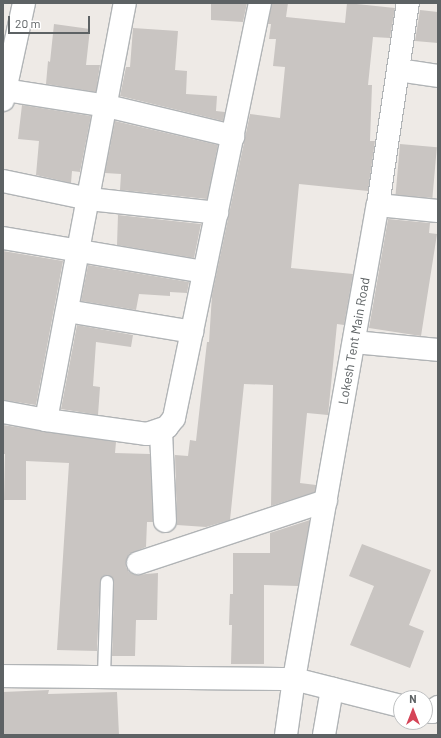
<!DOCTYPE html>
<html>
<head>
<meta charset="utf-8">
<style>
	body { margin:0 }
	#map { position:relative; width:441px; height:738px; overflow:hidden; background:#eeeae6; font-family:Barlow,sans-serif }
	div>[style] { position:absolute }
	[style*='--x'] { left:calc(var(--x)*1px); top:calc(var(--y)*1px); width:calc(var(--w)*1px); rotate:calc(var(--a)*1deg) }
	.building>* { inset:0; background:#c9c5c2; transform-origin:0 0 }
	.roads { filter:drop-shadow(1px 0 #b1b4b6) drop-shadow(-1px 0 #b1b4b6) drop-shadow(0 1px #b1b4b6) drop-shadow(0 -1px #b1b4b6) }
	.lane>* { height:12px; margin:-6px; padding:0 6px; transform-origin:6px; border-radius:6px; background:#fff }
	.street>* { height:22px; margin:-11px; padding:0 11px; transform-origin:11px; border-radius:11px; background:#fff }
	.secondary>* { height:22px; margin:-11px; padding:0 11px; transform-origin:11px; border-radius:11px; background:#fff }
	span { translate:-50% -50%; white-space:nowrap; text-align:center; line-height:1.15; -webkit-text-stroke:3.5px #fff; paint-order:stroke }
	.street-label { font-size:13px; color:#5d6264 }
	.frame { position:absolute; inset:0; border:4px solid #5d6264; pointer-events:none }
	.north { position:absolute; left:393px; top:690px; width:40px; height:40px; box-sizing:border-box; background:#fff; border:1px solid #bec0c1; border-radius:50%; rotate:0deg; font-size:11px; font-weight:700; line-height:16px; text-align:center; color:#5d6264 }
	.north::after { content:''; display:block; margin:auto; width:14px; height:18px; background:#d54457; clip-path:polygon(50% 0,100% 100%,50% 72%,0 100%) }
	.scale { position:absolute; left:8px; top:16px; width:82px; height:18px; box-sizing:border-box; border:2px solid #5d6264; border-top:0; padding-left:5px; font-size:12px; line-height:14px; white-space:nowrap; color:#5d6264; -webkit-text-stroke:3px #fff; paint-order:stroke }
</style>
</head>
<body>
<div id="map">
	<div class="building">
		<div style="clip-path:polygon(211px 3px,247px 3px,243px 22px,211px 20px)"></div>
		<div style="clip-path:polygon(272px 3px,288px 3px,286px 17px,345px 23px,347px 3px,395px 8px,390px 38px,373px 37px,368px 85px,372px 85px,370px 141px,375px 141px,368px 191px,299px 184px,291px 268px,353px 274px,344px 325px,337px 324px,328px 415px,307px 413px,300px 483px,316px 485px,315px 492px,271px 506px,273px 385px,244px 384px,230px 520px,206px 527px,177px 525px,175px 455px,188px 456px,190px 440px,196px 441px,207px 342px,209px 342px,212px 295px,250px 114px,280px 118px,285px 67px,273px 66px,276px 39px,269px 39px,271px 24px,268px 24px)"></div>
		<div style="clip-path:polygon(420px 10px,438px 12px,438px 43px,415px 41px)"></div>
		<div style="clip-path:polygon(54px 24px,90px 29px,86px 65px,100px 65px,96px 92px,46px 84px,48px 61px,50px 62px)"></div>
		<div style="clip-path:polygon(133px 28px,178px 31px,175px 70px,187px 71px,186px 94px,217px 96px,216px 111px,225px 112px,223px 121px,120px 96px,126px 67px,130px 67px)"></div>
		<div style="clip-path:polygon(22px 105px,91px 116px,80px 172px,72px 171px,71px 183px,36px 175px,39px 141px,18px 139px)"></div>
		<div style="clip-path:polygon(115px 121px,218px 145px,207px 199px,120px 190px,121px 174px,105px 173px)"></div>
		<div style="left:400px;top:144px;width:37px;height:51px;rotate:5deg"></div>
		<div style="clip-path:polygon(118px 215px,201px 224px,194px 258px,117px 245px)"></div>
		<div style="clip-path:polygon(388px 219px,430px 223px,429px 233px,437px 234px,421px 336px,369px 328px)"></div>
		<div style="clip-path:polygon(3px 251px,63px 261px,36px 405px,3px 400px)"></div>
		<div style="clip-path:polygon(88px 265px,189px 282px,187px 293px,170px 292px,170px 296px,139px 294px,136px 310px,81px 301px)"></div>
		<div style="clip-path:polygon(77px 325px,133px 335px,131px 347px,96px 342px,93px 386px,100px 387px,98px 415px,61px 409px)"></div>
		<div style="clip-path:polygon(3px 425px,116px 442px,115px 453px,150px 454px,153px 522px,147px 522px,146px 547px,129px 554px,126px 561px,126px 567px,129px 572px,135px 575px,158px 573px,157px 620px,136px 620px,135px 656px,112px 656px,114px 582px,113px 578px,108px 575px,103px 576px,100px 582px,97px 651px,57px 650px,69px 463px,26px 461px,26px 500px,4px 500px,5px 454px,3px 454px)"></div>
		<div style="clip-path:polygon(310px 520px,298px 586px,264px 585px,264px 664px,231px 664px,232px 625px,229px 625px,230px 594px,233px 594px,233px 553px,270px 553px,270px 533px)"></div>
		<div style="clip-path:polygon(362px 544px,431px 570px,409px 625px,424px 631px,410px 668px,350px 645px,374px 586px,349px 576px)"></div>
		<div style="clip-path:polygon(49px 690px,48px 694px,117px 692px,119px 735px,3px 735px,3px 692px)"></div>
	</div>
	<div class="roads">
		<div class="lane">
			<div style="--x:104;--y:676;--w:94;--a:-88.2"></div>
		</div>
		<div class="street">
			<div style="--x:398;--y:70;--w:40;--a:8.5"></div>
			<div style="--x:5;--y:90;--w:103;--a:8.9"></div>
			<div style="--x:107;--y:106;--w:130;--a:13.4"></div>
			<div style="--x:3;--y:100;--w:99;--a:-77.8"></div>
			<div style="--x:3;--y:181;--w:88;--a:11.8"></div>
			<div style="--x:89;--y:199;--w:129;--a:6.2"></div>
			<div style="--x:378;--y:205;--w:60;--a:5.7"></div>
			<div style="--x:3;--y:238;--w:204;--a:9.6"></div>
			<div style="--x:67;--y:311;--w:127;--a:9.5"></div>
			<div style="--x:354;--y:342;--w:84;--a:5.4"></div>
			<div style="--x:3;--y:412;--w:44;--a:10.5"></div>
			<div style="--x:46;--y:420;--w:102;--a:7.9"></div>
			<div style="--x:147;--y:434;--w:21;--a:-19"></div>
			<div style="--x:167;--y:427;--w:11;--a:-52"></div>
			<div style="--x:174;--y:418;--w:424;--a:-78.3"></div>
			<div style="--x:46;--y:420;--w:424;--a:-79.3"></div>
			<div style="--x:161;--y:431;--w:90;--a:87.5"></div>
			<div style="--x:138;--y:563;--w:198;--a:-18.3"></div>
			<div style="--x:425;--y:711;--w:7;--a:8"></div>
			<div style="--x:432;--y:712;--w:8;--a:-40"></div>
			<div style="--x:286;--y:735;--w:57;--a:-81.9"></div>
			<div style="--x:294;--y:679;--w:110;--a:14.2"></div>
			<div style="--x:324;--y:735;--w:47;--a:-80.1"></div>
		</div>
		<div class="secondary">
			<div style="--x:3;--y:676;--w:291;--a:0.6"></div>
			<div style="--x:294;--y:679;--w:481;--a:-80"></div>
			<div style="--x:378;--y:205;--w:204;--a:-81.6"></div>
		</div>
	</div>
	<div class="street-label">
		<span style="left:354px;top:341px;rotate:-80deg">Lokesh Tent Main Road</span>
	</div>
	<div class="frame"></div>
	<div class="north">N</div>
	<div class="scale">20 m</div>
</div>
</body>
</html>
